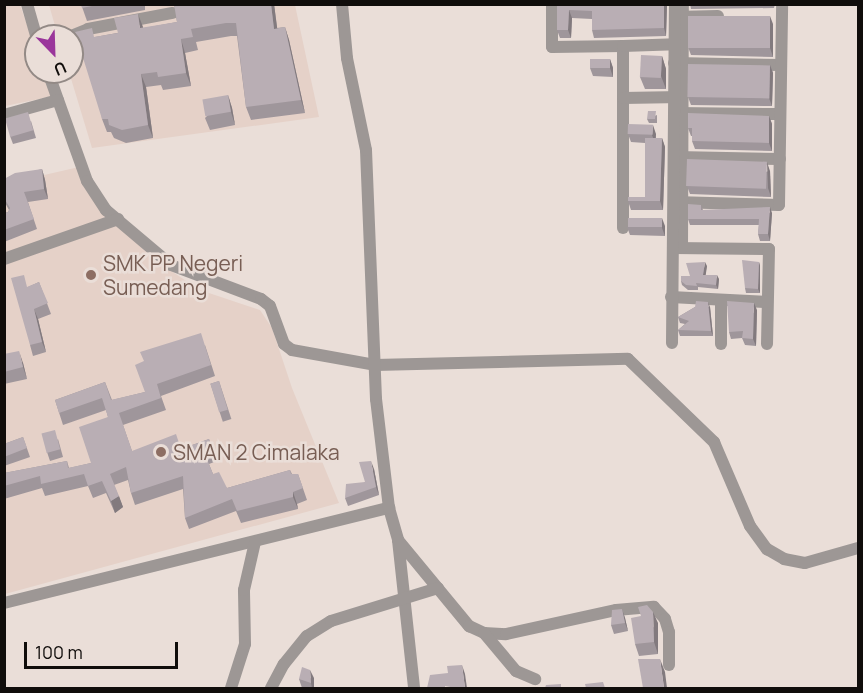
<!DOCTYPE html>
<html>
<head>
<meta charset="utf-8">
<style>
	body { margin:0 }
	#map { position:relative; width:863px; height:693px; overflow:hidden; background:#eaded8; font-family:Manrope,sans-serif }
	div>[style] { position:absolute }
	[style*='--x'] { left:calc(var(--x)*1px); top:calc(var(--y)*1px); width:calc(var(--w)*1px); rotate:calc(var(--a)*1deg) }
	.built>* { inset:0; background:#e5d1c8 }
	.minor>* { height:12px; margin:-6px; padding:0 6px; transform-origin:6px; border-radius:6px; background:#9d9795 }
	.wall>* { inset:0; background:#9f969b; transform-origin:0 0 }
	.shaded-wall>* { inset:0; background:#827a7e }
	.building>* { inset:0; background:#b9aeb4; transform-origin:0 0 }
	.dots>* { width:16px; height:16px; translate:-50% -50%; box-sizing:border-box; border:3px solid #eaded8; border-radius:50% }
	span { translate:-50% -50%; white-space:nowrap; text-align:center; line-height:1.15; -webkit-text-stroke:5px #eaded8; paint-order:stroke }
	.education-label { font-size:21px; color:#785e54 }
	.left { translate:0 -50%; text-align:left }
	.frame { position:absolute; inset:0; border:6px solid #100d0b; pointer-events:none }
	.north { position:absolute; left:24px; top:24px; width:60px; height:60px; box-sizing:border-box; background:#eaded8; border:2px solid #938a86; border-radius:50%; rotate:157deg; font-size:16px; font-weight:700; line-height:24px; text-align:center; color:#100d0b }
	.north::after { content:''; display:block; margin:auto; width:21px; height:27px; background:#9a369b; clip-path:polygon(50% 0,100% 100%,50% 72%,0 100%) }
	.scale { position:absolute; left:24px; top:642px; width:154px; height:27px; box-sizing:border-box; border:3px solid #100d0b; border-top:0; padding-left:8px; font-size:18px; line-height:21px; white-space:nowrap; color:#100d0b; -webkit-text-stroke:4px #eaded8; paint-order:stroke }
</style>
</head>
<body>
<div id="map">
	<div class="built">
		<div style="clip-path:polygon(5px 5px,20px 5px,36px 50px,36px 72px,44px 72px,54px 96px,5px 106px)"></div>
		<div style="clip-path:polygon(49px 5px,295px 5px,319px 117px,92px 148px,69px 72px,72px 36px,58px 36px)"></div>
		<div style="clip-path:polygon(79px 167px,102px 211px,156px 261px,200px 290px,260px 310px,272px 328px,292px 388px,339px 503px,5px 594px,5px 184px)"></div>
	</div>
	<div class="minor">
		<div style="--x:27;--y:4;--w:33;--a:74"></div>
		<div style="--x:552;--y:4;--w:43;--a:90"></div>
		<div style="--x:552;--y:47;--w:71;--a:-0.8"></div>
		<div style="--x:623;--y:46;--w:182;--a:90"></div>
		<div style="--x:675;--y:17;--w:43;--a:-1.3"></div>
		<div style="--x:71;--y:36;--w:18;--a:-22"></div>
		<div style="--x:88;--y:29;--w:86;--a:-10.8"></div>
		<div style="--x:623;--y:46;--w:59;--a:-1.9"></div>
		<div style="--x:674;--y:63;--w:107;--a:1.1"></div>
		<div style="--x:48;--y:72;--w:116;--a:70.3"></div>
		<div style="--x:87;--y:181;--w:35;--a:57"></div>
		<div style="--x:106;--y:210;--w:85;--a:40.2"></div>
		<div style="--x:171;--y:265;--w:96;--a:20.7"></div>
		<div style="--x:261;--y:299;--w:11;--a:38"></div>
		<div style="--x:270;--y:306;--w:40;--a:69.8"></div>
		<div style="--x:284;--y:344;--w:10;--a:37"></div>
		<div style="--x:292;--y:350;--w:84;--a:10.2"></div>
		<div style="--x:375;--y:365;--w:253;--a:-1.4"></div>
		<div style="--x:628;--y:359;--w:120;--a:44"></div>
		<div style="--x:714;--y:442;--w:91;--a:66.8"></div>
		<div style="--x:750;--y:526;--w:29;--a:54"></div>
		<div style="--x:767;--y:549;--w:20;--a:30"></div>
		<div style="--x:784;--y:559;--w:21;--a:11"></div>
		<div style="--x:805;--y:563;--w:55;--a:-15.8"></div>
		<div style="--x:51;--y:79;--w:18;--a:-22"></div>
		<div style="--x:623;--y:98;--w:58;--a:-1"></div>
		<div style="--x:676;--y:113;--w:104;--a:0.6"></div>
		<div style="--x:4;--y:115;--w:56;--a:-15.5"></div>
		<div style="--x:676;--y:157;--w:104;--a:1.1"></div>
		<div style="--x:674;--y:202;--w:105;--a:1.6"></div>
		<div style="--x:779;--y:205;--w:201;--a:-89.1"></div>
		<div style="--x:674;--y:248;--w:95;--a:0.6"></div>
		<div style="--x:769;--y:249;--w:95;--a:91.2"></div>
		<div style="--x:682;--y:248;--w:244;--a:-89.8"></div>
		<div style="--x:4;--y:259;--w:121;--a:-19.3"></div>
		<div style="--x:671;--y:297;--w:96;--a:3"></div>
		<div style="--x:672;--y:343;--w:339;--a:-89.5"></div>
		<div style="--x:721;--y:344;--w:44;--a:-90"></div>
		<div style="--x:389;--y:508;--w:33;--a:74"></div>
		<div style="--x:398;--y:540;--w:149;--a:83.8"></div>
		<div style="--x:398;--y:540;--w:112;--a:50.5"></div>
		<div style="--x:469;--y:626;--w:17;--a:25"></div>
		<div style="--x:484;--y:633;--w:22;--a:3"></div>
		<div style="--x:506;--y:634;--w:113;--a:-12.3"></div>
		<div style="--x:616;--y:610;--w:38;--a:-5"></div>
		<div style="--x:654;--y:607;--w:16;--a:47"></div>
		<div style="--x:665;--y:619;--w:14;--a:73"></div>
		<div style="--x:669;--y:632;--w:33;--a:90"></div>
		<div style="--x:4;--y:603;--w:397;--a:-13.9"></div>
		<div style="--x:389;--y:508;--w:110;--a:-96.8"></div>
		<div style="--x:376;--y:399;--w:249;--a:-92.3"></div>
		<div style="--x:366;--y:150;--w:94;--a:-101.7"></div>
		<div style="--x:347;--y:58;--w:54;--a:-95.3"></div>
		<div style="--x:484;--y:633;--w:50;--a:49.9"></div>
		<div style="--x:516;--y:671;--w:21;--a:23"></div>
		<div style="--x:231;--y:688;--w:46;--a:-72.3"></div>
		<div style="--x:245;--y:644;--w:54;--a:-91.1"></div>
		<div style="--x:244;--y:590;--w:49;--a:-77.1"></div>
		<div style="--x:271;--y:688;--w:27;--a:-62"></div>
		<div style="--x:284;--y:664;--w:36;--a:-51"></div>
		<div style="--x:307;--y:636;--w:28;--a:-32"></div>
		<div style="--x:331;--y:621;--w:112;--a:-17.1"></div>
	</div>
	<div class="wall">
		<div style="clip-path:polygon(81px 4px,145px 4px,145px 10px,87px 21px)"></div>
		<div style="clip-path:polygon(174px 4px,274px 4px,277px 28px,285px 27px,289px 40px,305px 113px,251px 120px,246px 107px,237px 36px,231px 36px,196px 42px,198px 50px,185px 53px,191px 86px,163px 90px,161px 85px,146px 87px,153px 138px,126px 143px,114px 138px,111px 132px,107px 132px,102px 119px,95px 37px,177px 22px)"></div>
		<div style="clip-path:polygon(557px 4px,667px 4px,666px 36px,594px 38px,592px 30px,592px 19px,572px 18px,571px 38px,560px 38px,557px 30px)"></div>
		<div style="clip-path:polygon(690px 4px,775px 4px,774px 8px,691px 9px)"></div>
		<div style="clip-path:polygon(773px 24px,773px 57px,691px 55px,688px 47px)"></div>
		<div style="clip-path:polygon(662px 56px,666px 69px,666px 89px,645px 89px,640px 77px)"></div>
		<div style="clip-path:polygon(610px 59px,613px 68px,613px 77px,593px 76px,590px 68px)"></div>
		<div style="clip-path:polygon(770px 65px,773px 73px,772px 106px,691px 105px,688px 97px)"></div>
		<div style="clip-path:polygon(228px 95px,232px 108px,235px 125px,210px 130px,205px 118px)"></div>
		<div style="clip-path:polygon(657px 115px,657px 123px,649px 123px,647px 119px)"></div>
		<div style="clip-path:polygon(769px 116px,772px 124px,772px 151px,695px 149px,692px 141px,692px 136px,691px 136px,688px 128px)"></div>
		<div style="clip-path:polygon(31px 121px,36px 138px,13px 144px,10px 136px)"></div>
		<div style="clip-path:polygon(628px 134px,656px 134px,656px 138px,662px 138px,665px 147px,663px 210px,631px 210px,628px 201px,645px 197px,645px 143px,631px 142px)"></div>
		<div style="clip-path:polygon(42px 169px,45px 180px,48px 199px,28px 202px,37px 229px,4px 242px,4px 213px,8px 212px,9px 210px,4px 201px,4px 179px)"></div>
		<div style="clip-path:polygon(770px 171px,771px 197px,690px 194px,687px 186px)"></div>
		<div style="clip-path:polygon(701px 205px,703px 210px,772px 213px,770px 241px,760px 241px,758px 234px,759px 225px,690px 225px,688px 219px)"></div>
		<div style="clip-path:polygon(665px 226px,665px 236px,630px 235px,627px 227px)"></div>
		<div style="clip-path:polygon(759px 262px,760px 266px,760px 293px,746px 293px,745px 288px)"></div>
		<div style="clip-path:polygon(707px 266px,705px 275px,719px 279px,718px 289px,698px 287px,698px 290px,688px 290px,682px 285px,681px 281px)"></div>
		<div style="clip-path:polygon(39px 282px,51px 314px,38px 319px,46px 352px,33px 356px,30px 345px,28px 287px)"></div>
		<div style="clip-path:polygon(695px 307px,710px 307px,713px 336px,680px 336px,678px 330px,685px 324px,680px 323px,678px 317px)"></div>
		<div style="clip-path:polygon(757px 310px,756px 346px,745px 345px,742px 338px,731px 339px,729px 332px)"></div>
		<div style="clip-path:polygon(205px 345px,215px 376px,161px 396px,166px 410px,123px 425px,132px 451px,181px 449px,209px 439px,217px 461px,209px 464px,213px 474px,227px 488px,290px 470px,292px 474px,298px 474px,307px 500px,297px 504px,298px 509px,241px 523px,236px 511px,189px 529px,185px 518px,183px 489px,135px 505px,131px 493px,128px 480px,114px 485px,123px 507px,115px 513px,106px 493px,93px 498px,88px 486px,45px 496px,42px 488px,4px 499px,4px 473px,67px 461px,69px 468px,91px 463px,108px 417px,106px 410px,63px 425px,55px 400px,105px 382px,112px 400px,145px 392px)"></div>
		<div style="clip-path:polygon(4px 354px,23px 363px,27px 379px,4px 384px)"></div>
		<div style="left:219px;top:381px;width:40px;height:9px;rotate:72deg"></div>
		<div style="clip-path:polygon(23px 437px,30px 457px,4px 466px,4px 444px)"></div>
		<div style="clip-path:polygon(58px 439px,63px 457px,50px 461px,47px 452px)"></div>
		<div style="clip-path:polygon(374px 469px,379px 495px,348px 506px,345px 498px,365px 482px)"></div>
		<div style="clip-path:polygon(622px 609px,625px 618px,628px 631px,614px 634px,611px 625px)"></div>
		<div style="clip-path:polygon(658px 623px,658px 654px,639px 656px,635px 644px)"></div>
		<div style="clip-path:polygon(314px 678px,314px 688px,302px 688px,299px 679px)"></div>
	</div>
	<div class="shaded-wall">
		<div style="clip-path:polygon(271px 4px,274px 4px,279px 42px,274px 29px)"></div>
		<div style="clip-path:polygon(664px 4px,667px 4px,666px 36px,664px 28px)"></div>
		<div style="clip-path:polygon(569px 10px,572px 18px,571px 38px,568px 30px)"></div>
		<div style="clip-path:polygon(138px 14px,143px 27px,145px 41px,140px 28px)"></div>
		<div style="clip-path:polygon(770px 16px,773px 24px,773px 57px,770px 48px)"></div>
		<div style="clip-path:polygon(285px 27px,289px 40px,305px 113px,301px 100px)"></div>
		<div style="clip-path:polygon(181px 39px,185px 53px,191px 86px,186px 73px)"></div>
		<div style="clip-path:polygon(662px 56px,666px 69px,666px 89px,661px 76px)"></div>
		<div style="clip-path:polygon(610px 59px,613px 68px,613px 77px,610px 68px)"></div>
		<div style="clip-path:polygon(770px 65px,773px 73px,772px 106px,769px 98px)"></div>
		<div style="clip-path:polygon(141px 74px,146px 87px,153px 138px,148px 125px)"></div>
		<div style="clip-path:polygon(228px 95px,232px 108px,235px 125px,231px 112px)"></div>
		<div style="clip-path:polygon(769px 116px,772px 124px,772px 151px,769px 143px)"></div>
		<div style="clip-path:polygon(653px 125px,656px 134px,655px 143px,652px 135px)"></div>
		<div style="clip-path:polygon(662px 138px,665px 147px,663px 210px,660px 201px)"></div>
		<div style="clip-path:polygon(767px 162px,770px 171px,771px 197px,768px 188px)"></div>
		<div style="clip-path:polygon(42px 169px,45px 180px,48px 199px,44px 189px)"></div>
		<div style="clip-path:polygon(770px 207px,772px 213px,770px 241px,768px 234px)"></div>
		<div style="clip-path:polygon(662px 218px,665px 226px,665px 236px,662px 228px)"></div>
		<div style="clip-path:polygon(705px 262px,707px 266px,705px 280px,703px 275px)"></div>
		<div style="clip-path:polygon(759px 262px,760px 266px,760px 293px,758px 289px)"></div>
		<div style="clip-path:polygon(717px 275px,719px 279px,718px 289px,716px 285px)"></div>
		<div style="clip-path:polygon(708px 302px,710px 307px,713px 336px,711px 331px)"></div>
		<div style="clip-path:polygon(754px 303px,757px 310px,756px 346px,753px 339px)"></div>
		<div style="clip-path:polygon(34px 309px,38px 319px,46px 352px,42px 342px)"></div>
		<div style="clip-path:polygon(19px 351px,23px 363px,27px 379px,23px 367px)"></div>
		<div style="clip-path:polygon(371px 461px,374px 469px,379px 495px,376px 487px)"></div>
		<div style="clip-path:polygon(293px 492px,297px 504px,298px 509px,293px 497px)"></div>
		<div style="clip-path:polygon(119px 496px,123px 507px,115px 513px,111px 501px)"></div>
		<div style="clip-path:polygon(622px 609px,625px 618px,628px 631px,625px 623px)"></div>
		<div style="clip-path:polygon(653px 612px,658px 623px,658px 654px,654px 642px)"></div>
		<div style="clip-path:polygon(660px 659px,665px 672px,667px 688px,664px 688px)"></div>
		<div style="clip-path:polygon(462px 665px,465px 674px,467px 688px,465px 688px)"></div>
		<div style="clip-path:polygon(310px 670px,314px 678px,314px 688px,312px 688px,311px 683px)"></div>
	</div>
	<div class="building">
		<div style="clip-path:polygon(81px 4px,102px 4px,82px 8px)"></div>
		<div style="clip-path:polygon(174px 4px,271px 4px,274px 29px,285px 27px,301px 100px,246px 107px,236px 23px,226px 23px,191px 29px,193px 37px,181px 39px,186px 73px,158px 77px,157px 72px,141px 74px,148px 125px,122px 130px,109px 125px,108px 119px,102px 119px,75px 32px,92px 28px,94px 37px,118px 33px,114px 18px,138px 14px,140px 28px,177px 22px)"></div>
		<div style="clip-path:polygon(557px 4px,664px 4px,664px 28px,592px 30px,592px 11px,569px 10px,568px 30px,557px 30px)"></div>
		<div style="left:770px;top:16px;width:32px;height:82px;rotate:90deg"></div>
		<div style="left:641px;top:55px;width:21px;height:22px;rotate:3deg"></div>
		<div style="left:590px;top:59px;width:20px;height:9px"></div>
		<div style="left:688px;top:64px;width:82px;height:33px;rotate:1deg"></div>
		<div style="left:228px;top:95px;width:17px;height:26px;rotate:80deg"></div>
		<div style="clip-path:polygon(648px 111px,656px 111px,655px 119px,647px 119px)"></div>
		<div style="left:28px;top:112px;width:19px;height:24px;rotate:74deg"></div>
		<div style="clip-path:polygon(688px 113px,769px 116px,769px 143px,692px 141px,692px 128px,688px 128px)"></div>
		<div style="left:628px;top:124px;width:25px;height:10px;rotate:2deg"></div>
		<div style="clip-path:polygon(645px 138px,662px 138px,660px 201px,628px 201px,628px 197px,645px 197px)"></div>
		<div style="left:687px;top:159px;width:80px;height:27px;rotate:2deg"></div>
		<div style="clip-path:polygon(42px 169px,44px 189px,24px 192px,34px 219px,4px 230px,4px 213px,8px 212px,10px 208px,4px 198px,4px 179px,15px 173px)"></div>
		<div style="clip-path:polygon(688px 204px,701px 205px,701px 210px,770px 207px,768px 234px,758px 234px,759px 219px,688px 219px)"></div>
		<div style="left:628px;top:218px;width:34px;height:9px"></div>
		<div style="clip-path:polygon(742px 260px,759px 262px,758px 289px,745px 288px)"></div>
		<div style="clip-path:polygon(705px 262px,703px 275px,717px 275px,716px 285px,696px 283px,697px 286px,686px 285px,681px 281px,681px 276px,690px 276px,686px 263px)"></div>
		<div style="clip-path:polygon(24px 275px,27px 287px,39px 282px,48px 303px,34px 309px,42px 342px,30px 345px,11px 278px)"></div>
		<div style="clip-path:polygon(696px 301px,708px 302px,711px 331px,678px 330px,689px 321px,678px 317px,695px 307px)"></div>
		<div style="clip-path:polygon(727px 301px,754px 303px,753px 339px,742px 338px,743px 331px,729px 332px)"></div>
		<div style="clip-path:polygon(201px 333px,211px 365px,157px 384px,161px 398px,119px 413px,132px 451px,176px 434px,181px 449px,209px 439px,212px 449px,204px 452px,213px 474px,219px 472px,227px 488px,290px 470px,291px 474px,298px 474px,303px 488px,293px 492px,293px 497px,237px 511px,232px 499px,185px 518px,183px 476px,131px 493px,126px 467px,110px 474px,119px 496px,111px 501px,102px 481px,88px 486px,84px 474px,41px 484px,40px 476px,4px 486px,4px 473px,67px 461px,68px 468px,91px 463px,79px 427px,108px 417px,102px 398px,59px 413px,55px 400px,105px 382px,111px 400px,145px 392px,135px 365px,144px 361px,140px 352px)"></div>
		<div style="clip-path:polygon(19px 351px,23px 367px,4px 372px,4px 354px)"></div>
		<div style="left:219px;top:381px;width:30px;height:9px;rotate:73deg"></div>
		<div style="left:55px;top:430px;width:20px;height:14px;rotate:75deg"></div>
		<div style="clip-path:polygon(23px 437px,27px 448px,4px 457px,4px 444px)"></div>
		<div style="clip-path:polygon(371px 461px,376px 487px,345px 498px,346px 484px,365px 482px,359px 462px)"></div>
		<div style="clip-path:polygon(647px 605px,653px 612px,654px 642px,635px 644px,631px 618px,641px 616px,638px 607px)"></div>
		<div style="clip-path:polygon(622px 609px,625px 623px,611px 625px,612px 610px)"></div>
		<div style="clip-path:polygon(638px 659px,660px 659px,664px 688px,643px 688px)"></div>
		<div style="clip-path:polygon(462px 665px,465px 688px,456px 688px,445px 686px,445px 688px,427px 688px,430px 675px,448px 673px,447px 666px)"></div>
		<div style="clip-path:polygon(302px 667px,310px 670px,311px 683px,299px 679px)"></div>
		<div style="clip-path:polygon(603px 682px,605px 688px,586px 688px,585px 684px)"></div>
		<div style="clip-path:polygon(561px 684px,561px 688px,545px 688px,546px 685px)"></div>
	</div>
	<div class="dots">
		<div style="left:91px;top:275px;background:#8d6e63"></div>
		<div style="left:161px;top:452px;background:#8d6e63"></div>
	</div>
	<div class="education-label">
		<span class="left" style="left:103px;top:275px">SMK PP Negeri<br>Sumedang</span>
		<span class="left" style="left:173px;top:452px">SMAN 2 Cimalaka</span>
	</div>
	<div class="frame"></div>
	<div class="north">U</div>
	<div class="scale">100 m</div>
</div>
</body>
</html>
